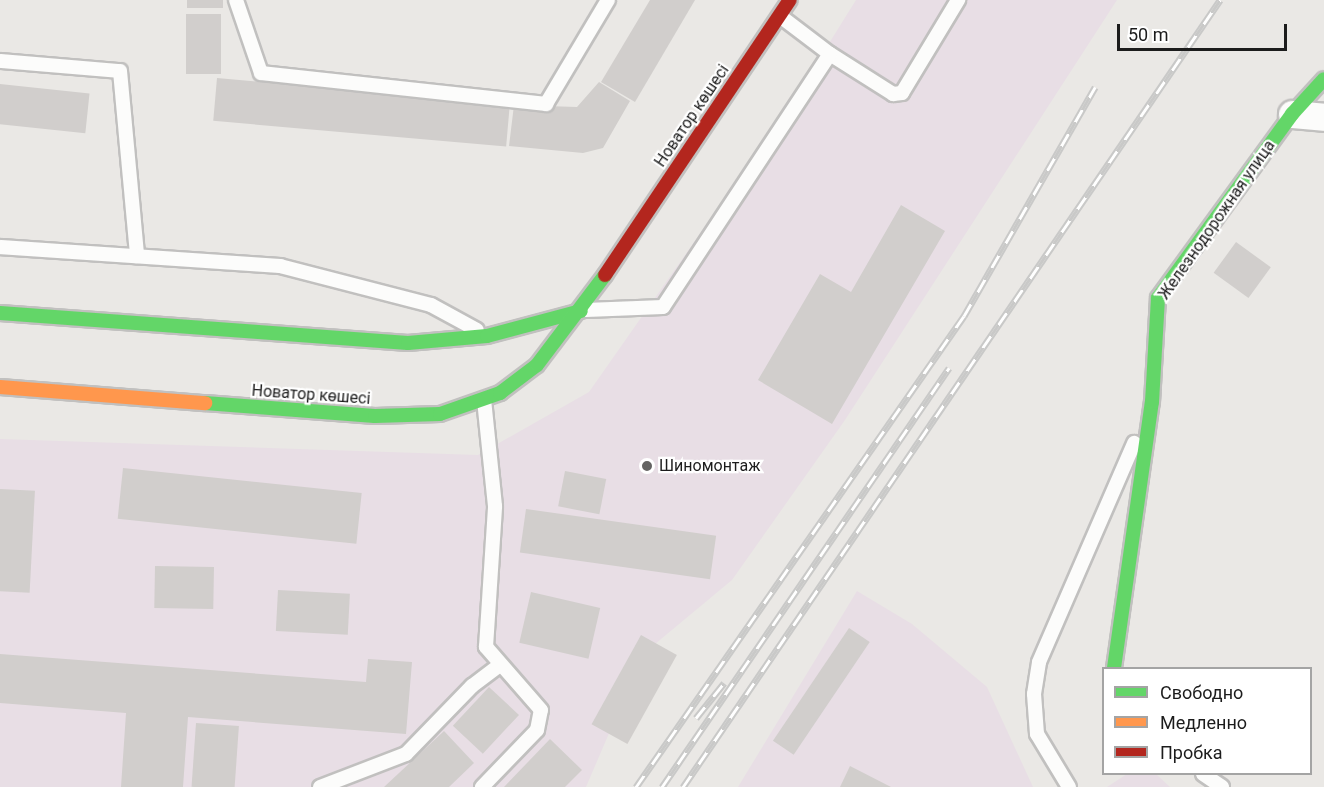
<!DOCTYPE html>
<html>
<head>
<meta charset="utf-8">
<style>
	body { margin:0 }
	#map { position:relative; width:1324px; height:787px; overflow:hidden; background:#eae8e5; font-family:Roboto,sans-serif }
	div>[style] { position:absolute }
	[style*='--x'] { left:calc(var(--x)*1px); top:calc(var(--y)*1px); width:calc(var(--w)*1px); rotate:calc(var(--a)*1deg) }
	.industrial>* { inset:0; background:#e8dee5 }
	.building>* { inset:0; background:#d1cecc; transform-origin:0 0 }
	.roads { filter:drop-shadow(2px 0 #c1c0bf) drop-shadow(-2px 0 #c1c0bf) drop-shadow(0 2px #c1c0bf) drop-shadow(0 -2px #c1c0bf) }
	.lane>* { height:14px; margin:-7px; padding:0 7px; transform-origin:7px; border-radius:7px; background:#fcfcfb }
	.street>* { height:27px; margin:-13.5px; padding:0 13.5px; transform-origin:13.5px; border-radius:13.5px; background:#fcfcfb }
	.fast>* { height:14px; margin:-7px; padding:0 7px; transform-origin:7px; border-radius:7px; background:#63d668 }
	.slow>* { height:14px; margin:-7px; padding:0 7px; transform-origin:7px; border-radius:7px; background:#ff974d }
	.jam>* { height:14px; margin:-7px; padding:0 7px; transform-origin:7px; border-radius:7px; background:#b3261e }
	.rail>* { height:7px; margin-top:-3.5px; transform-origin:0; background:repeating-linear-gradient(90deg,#fff 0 14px,#c9c9c8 0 28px); box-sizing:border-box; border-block:2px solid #c9c9c8 }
	.dots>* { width:16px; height:16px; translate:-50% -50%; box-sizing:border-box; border:3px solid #fff; border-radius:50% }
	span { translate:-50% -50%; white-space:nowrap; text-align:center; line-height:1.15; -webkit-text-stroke:4.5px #fff; paint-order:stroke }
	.street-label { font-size:16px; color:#1c1c1c }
	.poi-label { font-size:16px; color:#1c1c1c }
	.left { translate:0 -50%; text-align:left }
	.legend { position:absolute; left:1102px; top:667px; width:210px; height:108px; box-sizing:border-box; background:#fff; border:2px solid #a4a4a4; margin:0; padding:8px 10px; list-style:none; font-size:18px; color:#1c1c1c }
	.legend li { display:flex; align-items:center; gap:12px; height:30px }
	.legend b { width:30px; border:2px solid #a4a4a4 }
	.scale { position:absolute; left:1117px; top:24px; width:170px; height:27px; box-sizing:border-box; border:3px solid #1c1c1c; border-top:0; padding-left:8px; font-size:18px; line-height:21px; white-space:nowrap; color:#1c1c1c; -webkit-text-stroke:4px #fff; paint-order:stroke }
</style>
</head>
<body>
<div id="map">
	<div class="industrial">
		<div style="clip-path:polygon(856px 0,1117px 0,845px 420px,732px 580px,643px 654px,586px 787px,0 787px,0 439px,478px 455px,589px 392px,793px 101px)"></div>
		<div style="clip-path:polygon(857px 591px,912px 624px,987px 687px,1033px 787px,738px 787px)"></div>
		<div style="clip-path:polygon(1127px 774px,1156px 774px,1170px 787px,1107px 787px)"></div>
	</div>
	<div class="building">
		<div style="left:187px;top:0;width:36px;height:8px"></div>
		<div style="clip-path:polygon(650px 0,695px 0,635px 102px,601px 82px)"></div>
		<div style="left:186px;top:14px;width:35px;height:60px"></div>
		<div style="left:217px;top:78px;width:294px;height:43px;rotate:5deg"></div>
		<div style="clip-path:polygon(599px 82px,630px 101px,603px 148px,583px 153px,509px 146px,514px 105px,577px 107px)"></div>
		<div style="left:0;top:84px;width:90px;height:40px;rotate:6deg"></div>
		<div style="clip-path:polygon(901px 205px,945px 231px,832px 424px,758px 380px,820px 274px,851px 292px)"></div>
		<div style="left:1236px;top:242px;width:43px;height:38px;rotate:36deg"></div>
		<div style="left:123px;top:468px;width:240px;height:51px;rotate:6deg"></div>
		<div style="left:565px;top:471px;width:42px;height:36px;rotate:11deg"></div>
		<div style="left:0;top:489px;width:35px;height:102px;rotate:3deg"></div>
		<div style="left:526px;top:509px;width:192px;height:44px;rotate:8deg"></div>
		<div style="left:155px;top:566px;width:59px;height:42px;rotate:1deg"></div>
		<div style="left:278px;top:590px;width:72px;height:41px;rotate:3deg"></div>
		<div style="left:531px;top:592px;width:71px;height:52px;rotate:13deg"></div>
		<div style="left:849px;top:628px;width:25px;height:136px;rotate:34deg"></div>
		<div style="left:641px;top:635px;width:41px;height:102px;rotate:29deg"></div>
		<div style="clip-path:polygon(0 654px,366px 682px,368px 659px,412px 662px,406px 734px,188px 717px,183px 787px,121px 787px,126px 713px,0 703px)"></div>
		<div style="left:489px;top:687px;width:41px;height:53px;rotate:43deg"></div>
		<div style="left:196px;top:723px;width:43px;height:64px;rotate:4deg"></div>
		<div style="clip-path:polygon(444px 731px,474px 763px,449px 787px,384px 787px)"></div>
		<div style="clip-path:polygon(550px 739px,582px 770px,565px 787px,504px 787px)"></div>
		<div style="clip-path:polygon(850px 766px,891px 787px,840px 787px)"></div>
	</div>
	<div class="roads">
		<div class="lane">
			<div style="--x:236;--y:0;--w:77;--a:71.1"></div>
			<div style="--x:261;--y:73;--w:287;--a:6.2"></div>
			<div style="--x:546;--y:104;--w:121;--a:-59.2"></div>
			<div style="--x:830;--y:54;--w:75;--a:32.4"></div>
			<div style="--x:893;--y:94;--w:9;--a:-6"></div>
			<div style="--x:902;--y:93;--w:109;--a:-58.9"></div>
			<div style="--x:0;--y:61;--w:120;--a:4.8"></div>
			<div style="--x:120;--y:71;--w:186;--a:84.7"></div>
			<div style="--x:0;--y:247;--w:281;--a:3.9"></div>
			<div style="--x:280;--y:266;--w:156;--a:14.5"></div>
			<div style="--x:431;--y:305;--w:52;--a:28.5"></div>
			<div style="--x:586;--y:310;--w:77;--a:-2.2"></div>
			<div style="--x:663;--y:307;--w:303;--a:-56.6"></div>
			<div style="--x:830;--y:54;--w:63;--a:-142.8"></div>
			<div style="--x:1203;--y:774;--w:23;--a:34"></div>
			<div style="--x:320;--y:787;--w:92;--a:-21"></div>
			<div style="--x:406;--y:754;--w:95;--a:-45.9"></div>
			<div style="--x:472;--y:686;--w:35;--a:-37"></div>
			<div style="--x:482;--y:787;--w:79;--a:-46"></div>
			<div style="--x:537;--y:730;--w:20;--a:-79"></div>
			<div style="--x:541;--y:710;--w:84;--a:-131.1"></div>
			<div style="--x:486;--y:647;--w:141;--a:-86.3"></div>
			<div style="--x:495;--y:506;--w:107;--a:-95.9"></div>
			<div style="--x:1069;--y:787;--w:62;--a:-121.1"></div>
			<div style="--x:1037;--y:734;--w:40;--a:-94.3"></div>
			<div style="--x:1034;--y:694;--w:32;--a:-81"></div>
			<div style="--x:1039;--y:662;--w:239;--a:-66.5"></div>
		</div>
		<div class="street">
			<div style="--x:1292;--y:114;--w:32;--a:5"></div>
		</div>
		<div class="fast">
			<div style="--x:0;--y:313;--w:409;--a:4.2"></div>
			<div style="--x:408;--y:343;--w:79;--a:-5.1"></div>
			<div style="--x:487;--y:336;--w:97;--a:-14.9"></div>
			<div style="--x:205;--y:403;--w:170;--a:4.4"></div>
			<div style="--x:375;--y:416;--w:65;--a:-1.8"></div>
			<div style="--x:440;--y:414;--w:64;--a:-19.3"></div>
			<div style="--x:500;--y:393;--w:46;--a:-37.1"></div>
			<div style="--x:537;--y:365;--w:113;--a:-52.9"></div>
			<div style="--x:1114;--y:668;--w:269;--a:-81.9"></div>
			<div style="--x:1152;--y:402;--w:104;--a:-86.7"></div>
			<div style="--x:1158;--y:298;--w:228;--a:-53.9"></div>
			<div style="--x:1292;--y:114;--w:47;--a:-47.6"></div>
		</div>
		<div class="slow">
			<div style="--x:0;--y:387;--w:206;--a:4.5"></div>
		</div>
		<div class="jam">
			<div style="--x:605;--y:275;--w:331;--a:-56.1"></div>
		</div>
	</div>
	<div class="rail">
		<div style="--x:696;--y:718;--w:45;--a:-51.3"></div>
		<div style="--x:636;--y:787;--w:574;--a:-55.15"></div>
		<div style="--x:964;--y:316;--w:264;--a:-60.2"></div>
		<div style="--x:662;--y:787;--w:508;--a:-55.59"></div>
		<div style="--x:683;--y:787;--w:953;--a:-55.69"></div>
	</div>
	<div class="dots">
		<div style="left:647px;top:466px;background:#646362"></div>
	</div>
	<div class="street-label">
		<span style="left:692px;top:116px;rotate:-56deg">Новатор көшесі</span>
		<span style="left:1217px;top:220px;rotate:-55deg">Железнодорожная улица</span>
		<span style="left:311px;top:395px;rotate:4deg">Новатор көшесі</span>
	</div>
	<div class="poi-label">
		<span class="left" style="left:659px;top:466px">Шиномонтаж</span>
	</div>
	<ul class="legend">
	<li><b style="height:8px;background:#63d668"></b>Свободно</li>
	<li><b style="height:8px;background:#ff974d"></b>Медленно</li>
	<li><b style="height:8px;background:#b3261e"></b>Пробка</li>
	</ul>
	<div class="scale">50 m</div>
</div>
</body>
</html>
